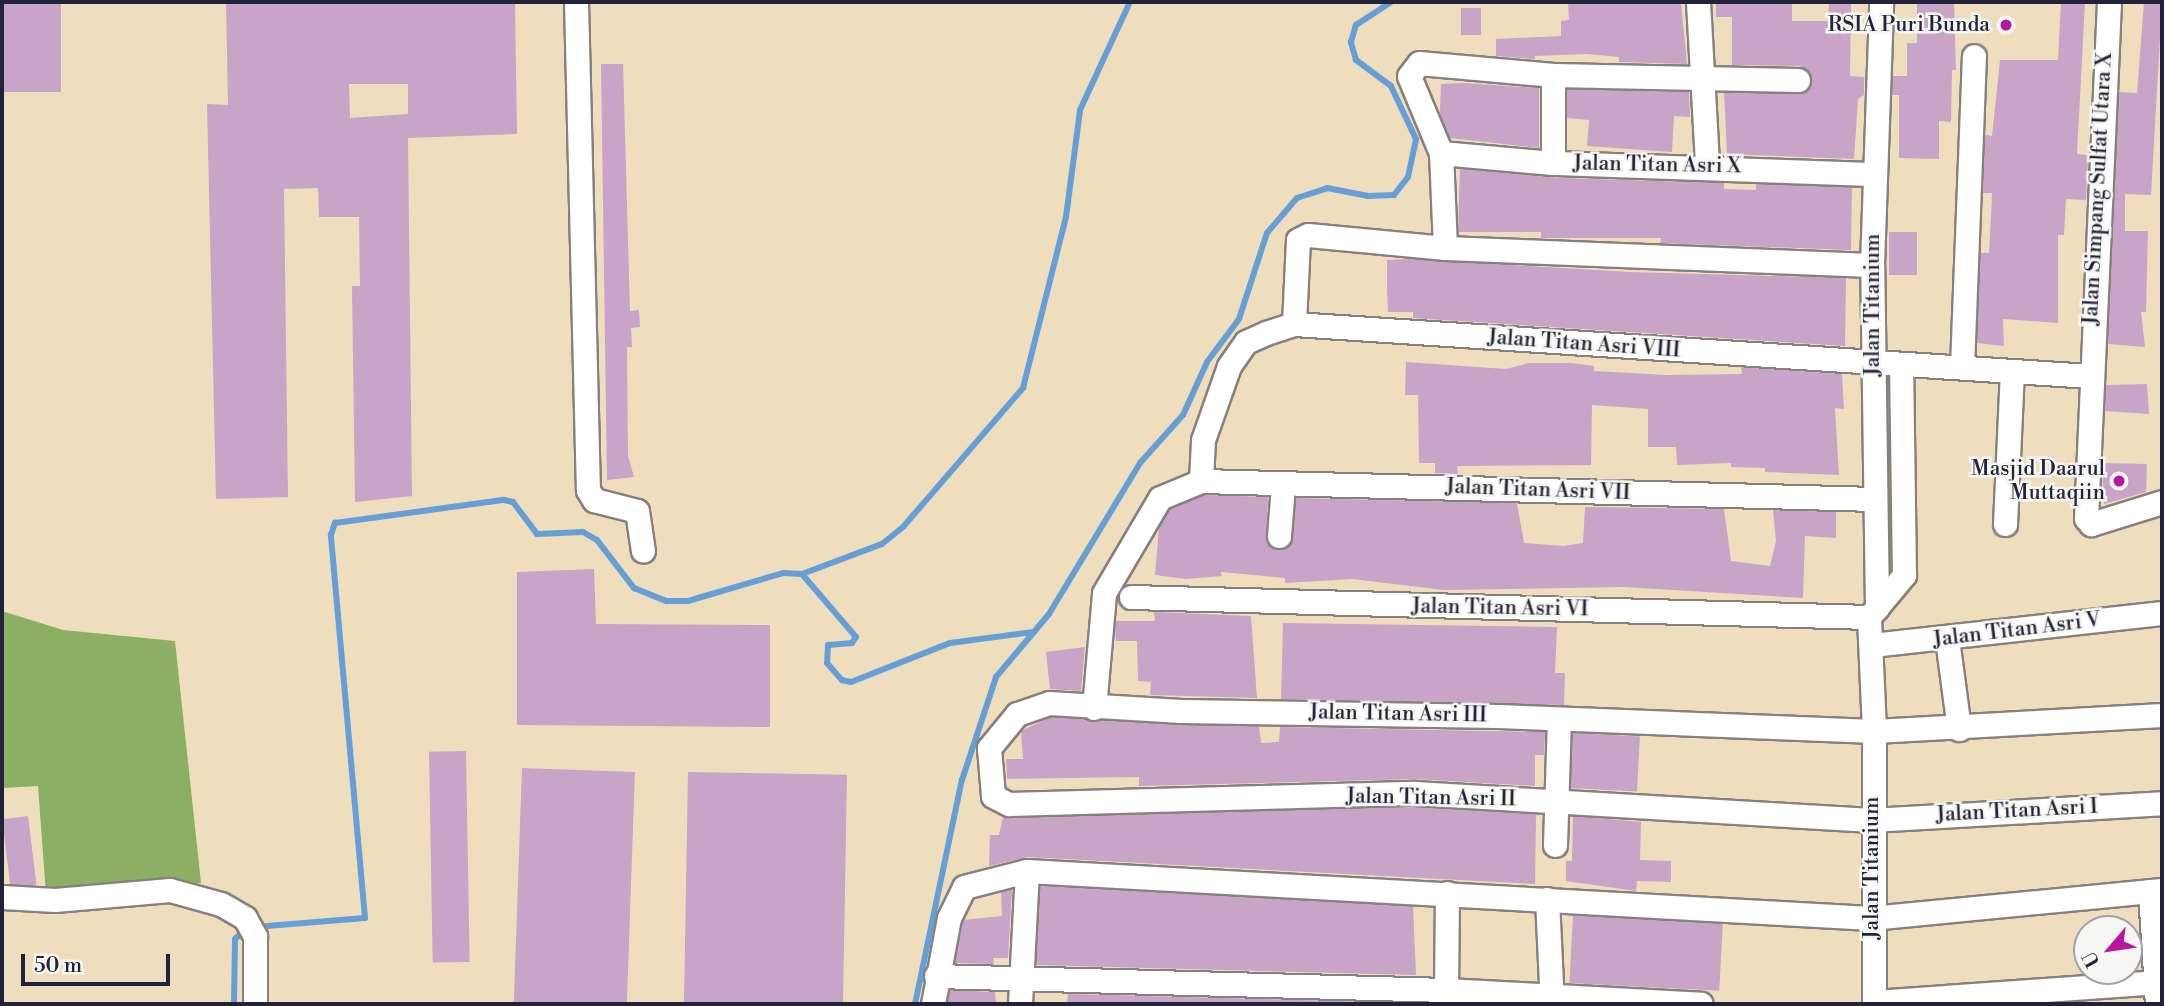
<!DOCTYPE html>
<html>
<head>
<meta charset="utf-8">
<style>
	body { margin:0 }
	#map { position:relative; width:2164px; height:1006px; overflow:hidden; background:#efdebe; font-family:"Libre Bodoni",serif }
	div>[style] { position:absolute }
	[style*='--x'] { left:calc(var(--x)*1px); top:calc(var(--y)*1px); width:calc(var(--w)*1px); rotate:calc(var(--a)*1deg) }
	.forest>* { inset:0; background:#8baf63 }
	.stream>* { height:6px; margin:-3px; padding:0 3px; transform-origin:3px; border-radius:3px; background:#669fd5 }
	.building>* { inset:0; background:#c7a4c8; transform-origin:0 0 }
	.roads { filter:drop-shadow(2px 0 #88807c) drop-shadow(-2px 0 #88807c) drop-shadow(0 2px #88807c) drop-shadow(0 -2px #88807c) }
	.minor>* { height:23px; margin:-11.5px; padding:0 11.5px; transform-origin:11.5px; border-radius:11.5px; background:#fff }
	.dots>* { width:19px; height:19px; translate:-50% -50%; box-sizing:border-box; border:4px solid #f6f6f2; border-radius:50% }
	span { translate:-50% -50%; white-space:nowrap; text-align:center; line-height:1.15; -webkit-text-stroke:5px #f6f6f2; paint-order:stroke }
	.poi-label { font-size:21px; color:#22223b }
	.right { translate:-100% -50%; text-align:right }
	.street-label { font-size:21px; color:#22223b }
	.frame { position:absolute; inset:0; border:4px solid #22223b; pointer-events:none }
	.north { position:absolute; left:2073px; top:915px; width:70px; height:70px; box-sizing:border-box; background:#f6f6f2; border:2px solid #a1a1a9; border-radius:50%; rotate:241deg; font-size:19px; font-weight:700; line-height:28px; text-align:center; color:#22223b }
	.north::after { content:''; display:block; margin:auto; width:24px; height:32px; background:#b5179e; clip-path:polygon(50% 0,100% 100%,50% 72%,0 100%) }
	.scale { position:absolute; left:21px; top:954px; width:149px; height:32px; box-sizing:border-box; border:4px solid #22223b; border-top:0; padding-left:9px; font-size:21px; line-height:24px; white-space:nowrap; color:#22223b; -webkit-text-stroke:5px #f6f6f2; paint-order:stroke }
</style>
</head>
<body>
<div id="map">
	<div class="forest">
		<div style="clip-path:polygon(2px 611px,63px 630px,175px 641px,201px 883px,46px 894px,38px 786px,2px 788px)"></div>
	</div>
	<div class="stream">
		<div style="--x:802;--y:574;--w:85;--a:-20.6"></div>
		<div style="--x:882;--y:544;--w:27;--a:-39"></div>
		<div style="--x:903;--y:527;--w:184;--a:-49.2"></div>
		<div style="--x:1023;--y:388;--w:176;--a:-75.9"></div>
		<div style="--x:1066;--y:217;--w:108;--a:-82.5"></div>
		<div style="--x:1080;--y:110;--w:119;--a:-65.2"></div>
		<div style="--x:255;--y:927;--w:110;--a:-4.7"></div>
		<div style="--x:365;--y:918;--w:385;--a:-95.1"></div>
		<div style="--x:331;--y:535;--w:13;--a:-72"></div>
		<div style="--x:335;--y:523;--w:171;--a:-7.8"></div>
		<div style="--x:504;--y:500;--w:9;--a:13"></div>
		<div style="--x:513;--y:502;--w:40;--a:53"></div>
		<div style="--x:537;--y:534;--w:46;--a:-2.5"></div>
		<div style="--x:583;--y:532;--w:16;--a:30"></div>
		<div style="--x:597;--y:540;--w:61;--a:52.4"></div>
		<div style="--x:634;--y:588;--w:35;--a:22"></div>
		<div style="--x:667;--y:601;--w:21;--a:0"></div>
		<div style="--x:688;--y:601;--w:99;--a:-16.4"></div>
		<div style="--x:783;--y:573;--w:19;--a:3"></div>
		<div style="--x:802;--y:574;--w:83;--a:49.4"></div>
		<div style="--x:856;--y:637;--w:7;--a:124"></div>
		<div style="--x:852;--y:643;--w:24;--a:175"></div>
		<div style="--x:828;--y:645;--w:18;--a:93"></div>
		<div style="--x:827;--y:663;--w:23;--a:49"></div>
		<div style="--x:842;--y:680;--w:9;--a:13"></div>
		<div style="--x:851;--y:682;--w:106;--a:-21.5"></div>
		<div style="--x:950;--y:643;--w:85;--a:-7.5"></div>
		<div style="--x:234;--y:1004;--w:65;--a:-89.1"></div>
		<div style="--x:235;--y:939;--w:13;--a:-42"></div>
		<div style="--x:915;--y:1004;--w:229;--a:-78.2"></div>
		<div style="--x:962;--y:780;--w:108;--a:-71.7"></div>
		<div style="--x:996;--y:677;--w:82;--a:-49.9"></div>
		<div style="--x:1049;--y:614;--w:176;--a:-58.9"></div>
		<div style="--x:1140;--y:463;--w:64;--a:-48.1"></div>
		<div style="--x:1183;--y:415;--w:58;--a:-65.6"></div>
		<div style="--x:1207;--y:362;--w:54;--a:-53.3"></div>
		<div style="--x:1239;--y:319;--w:90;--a:-72"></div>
		<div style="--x:1267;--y:233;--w:46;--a:-49.4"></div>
		<div style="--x:1297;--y:198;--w:32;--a:-18"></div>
		<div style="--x:1327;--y:188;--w:42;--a:11"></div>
		<div style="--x:1368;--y:196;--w:26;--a:-2"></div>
		<div style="--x:1394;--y:195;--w:23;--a:-52"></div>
		<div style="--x:1408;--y:177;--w:39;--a:-78"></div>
		<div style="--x:1416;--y:139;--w:59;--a:-115.3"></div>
		<div style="--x:1391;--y:86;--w:44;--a:-143.4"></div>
		<div style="--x:1356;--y:60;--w:19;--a:-106"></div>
		<div style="--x:1351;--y:42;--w:18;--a:-74"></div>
		<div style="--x:1356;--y:25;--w:42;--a:-33.3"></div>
	</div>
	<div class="building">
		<div style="left:2px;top:2px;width:59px;height:90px"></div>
		<div style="clip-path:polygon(evenodd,226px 2px,515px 2px,517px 134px,408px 138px,412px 496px,355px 502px,352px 286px,360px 286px,359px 217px,319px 217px,318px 188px,284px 189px,288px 497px,216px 499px,207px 104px,228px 105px,226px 2px,349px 84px,408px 84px,408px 114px,350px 118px,349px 84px)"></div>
		<div style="clip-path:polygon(1568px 2px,1681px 2px,1687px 64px,1619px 62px,1619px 57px,1587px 54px,1535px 56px,1535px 59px,1496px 56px,1496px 39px,1561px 36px,1561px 21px,1569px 20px)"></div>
		<div style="clip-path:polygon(1716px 2px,1792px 2px,1792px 21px,1828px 21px,1829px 2px,1851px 3px,1850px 76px,1864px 77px,1864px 95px,1858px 99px,1854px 159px,1727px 154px,1724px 92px,1798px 94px,1810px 88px,1812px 80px,1799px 66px,1732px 65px,1732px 17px,1716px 17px)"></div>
		<div style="clip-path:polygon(1917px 2px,1954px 2px,1956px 70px,1952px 70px,1951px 122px,1939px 121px,1939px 159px,1899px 158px,1899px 95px,1892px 95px,1892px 76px,1907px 76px,1907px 43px,1917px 43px)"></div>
		<div style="clip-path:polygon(2061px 2px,2085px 2px,2077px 154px,2088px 155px,2086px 200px,2066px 199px,2064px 235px,2058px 235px,2058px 323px,2003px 319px,2004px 346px,1977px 343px,1980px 253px,1989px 253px,1991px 216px,1992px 193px,1983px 193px,1985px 135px,1992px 136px,2000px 60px,2058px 60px)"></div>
		<div style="clip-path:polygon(2144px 2px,2162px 2px,2151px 195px,2125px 194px,2125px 231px,2148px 231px,2146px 312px,2141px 312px,2145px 347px,2108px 344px,2119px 92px,2137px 93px)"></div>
		<div style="left:1461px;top:8px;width:20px;height:27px"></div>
		<div style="clip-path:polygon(601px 64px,623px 64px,630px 311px,639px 310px,640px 327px,631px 328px,632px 347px,627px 347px,628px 456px,634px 477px,607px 480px)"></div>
		<div style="clip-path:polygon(1463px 83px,1539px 88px,1539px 148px,1450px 138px,1440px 114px,1441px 84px)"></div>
		<div style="clip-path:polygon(1567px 89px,1689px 92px,1690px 117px,1674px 116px,1672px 152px,1587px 146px,1589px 120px,1567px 118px)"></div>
		<div style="clip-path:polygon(1460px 169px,1559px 178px,1724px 183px,1724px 189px,1756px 190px,1756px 184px,1852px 187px,1851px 250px,1660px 243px,1661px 238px,1541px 238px,1541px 232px,1458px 232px)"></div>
		<div style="left:1889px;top:232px;width:28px;height:43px"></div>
		<div style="clip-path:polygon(1409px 259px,1630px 272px,1846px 278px,1845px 346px,1413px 318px,1413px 312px,1388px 312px,1387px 287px,1387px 260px)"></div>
		<div style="clip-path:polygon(1406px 362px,1506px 369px,1529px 363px,1571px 363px,1594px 366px,1594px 371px,1667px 375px,1742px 374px,1741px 367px,1842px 374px,1844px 409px,1835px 408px,1839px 475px,1765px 472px,1765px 468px,1731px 467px,1731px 463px,1677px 465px,1676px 447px,1648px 447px,1648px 409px,1592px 405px,1591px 465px,1457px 466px,1458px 474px,1435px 473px,1435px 463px,1419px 463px,1418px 395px,1405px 395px)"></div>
		<div style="clip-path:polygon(2147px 384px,2149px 414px,2105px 411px,2106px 385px)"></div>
		<div style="clip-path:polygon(2102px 463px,2147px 464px,2146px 492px,2104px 504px)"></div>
		<div style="clip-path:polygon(1204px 495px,1268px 497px,1266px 541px,1279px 550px,1293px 538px,1296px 498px,1517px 503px,1524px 543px,1563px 546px,1583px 543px,1585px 507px,1724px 509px,1731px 561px,1770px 566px,1776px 541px,1773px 510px,1836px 512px,1836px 538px,1805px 536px,1803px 598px,1624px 587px,1444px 590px,1352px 579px,1285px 583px,1285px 578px,1221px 572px,1222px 576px,1186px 579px,1155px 575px,1159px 527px,1170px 509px)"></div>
		<div style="clip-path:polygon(594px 569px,596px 624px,770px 625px,770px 727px,517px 725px,517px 572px)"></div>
		<div style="clip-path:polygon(1154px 612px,1251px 616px,1257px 698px,1150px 695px,1151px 682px,1138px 681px,1137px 641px,1116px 641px,1115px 630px,1116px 621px,1155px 621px)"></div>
		<div style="clip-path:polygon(1283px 623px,1557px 627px,1555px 673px,1565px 673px,1564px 705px,1281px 699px)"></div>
		<div style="clip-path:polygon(1085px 647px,1081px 691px,1050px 689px,1046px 652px)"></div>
		<div style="clip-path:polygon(1051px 717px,1259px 726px,1261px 743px,1279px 742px,1280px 727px,1545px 732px,1544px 755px,1535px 755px,1535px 786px,1415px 779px,1139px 786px,1139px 777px,1007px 779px,1006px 759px,1023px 759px,1021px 731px)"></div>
		<div style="left:1573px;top:733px;width:67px;height:55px;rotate:3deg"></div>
		<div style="left:466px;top:751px;width:211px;height:37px;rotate:89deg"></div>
		<div style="left:522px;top:768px;width:113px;height:236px;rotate:2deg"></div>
		<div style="left:688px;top:772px;width:159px;height:232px;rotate:1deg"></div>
		<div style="clip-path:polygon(1415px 807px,1536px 814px,1535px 884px,1028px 857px,989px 866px,990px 835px,999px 835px,1003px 817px)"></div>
		<div style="left:28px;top:816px;width:69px;height:26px;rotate:83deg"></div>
		<div style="clip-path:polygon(1573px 816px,1641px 822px,1640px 860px,1671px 861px,1671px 882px,1637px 881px,1636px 891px,1566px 881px,1566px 861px,1572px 861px)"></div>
		<div style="clip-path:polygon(1040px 886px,1413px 906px,1416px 975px,1036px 965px)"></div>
		<div style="clip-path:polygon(1012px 889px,1008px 958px,993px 958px,994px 964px,955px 963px,963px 920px,1002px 916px,1001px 892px)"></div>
		<div style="left:1573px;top:915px;width:150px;height:68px;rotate:3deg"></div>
		<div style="clip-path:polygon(950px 990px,995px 992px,996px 1004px,947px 1004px)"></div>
		<div style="clip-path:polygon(1068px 994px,1416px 1003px,1067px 1004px)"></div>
	</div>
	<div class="roads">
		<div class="minor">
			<div style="--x:576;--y:2;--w:488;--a:88.6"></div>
			<div style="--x:588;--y:490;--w:12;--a:59"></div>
			<div style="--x:594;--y:500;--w:44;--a:14.3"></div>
			<div style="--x:637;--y:511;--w:40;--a:81.5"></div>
			<div style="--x:1698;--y:2;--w:163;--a:86.8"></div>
			<div style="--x:2109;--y:2;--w:517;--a:92.55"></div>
			<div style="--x:2086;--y:518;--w:8;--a:50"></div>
			<div style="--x:2091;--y:524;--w:74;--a:-17.2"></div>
			<div style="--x:1553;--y:75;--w:88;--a:90"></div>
			<div style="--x:1441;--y:153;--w:112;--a:5.1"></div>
			<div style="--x:1553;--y:163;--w:321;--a:2"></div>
			<div style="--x:1445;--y:248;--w:95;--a:-92.4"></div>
			<div style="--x:1441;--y:153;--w:83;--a:-112.6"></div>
			<div style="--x:1409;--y:76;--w:16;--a:-52"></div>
			<div style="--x:1419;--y:63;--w:135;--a:5.1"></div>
			<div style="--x:1553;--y:75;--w:245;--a:1.2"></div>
			<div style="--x:1294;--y:324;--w:84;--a:-87.3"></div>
			<div style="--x:1298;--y:240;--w:11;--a:-27"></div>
			<div style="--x:1308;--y:235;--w:138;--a:5.4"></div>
			<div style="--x:1445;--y:248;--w:427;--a:2.3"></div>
			<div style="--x:1962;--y:367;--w:311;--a:-87.8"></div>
			<div style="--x:1201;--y:481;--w:673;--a:1.53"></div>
			<div style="--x:2005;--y:524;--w:153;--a:-87.4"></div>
			<div style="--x:1279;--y:536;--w:51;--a:-85.5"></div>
			<div style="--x:1131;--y:597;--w:738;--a:1.55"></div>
			<div style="--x:1877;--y:608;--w:343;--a:-90.8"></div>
			<div style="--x:1872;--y:265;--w:263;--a:-88"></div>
			<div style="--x:1947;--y:639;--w:91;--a:82.4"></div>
			<div style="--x:1872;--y:645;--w:292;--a:-6.3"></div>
			<div style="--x:1094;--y:708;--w:115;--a:-85"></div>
			<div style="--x:1104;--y:593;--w:110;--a:-59.5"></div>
			<div style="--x:1160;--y:498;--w:44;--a:-22.5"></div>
			<div style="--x:1201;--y:481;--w:41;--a:-87.2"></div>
			<div style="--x:1203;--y:440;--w:78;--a:-70.6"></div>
			<div style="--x:1229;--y:366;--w:29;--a:-55"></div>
			<div style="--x:1246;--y:342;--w:22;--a:-24"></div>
			<div style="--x:1266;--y:333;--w:29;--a:-18"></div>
			<div style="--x:1294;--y:324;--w:797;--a:3.74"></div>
			<div style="--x:2162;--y:715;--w:288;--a:176.8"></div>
			<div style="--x:1874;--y:731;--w:376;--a:-177.7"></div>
			<div style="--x:1498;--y:716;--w:317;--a:-179.1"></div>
			<div style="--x:1181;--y:711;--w:132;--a:-176.5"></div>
			<div style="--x:1049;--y:703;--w:34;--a:161"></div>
			<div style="--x:1017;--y:714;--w:44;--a:129.5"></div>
			<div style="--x:989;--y:748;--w:48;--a:85.2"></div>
			<div style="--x:993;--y:796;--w:18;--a:27"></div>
			<div style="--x:1009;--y:804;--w:406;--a:-1.6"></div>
			<div style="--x:1415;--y:793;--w:457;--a:3.4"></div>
			<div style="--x:1871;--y:820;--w:291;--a:-3.3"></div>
			<div style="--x:1555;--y:845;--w:125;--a:-88.2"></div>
			<div style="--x:2150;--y:891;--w:113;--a:86.5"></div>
			<div style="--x:2;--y:897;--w:53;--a:3.2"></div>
			<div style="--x:55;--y:900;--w:115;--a:-5"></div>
			<div style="--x:170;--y:890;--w:53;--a:15.4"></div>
			<div style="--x:221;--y:904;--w:28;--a:30"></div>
			<div style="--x:245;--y:918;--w:21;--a:61"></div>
			<div style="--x:255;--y:936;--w:68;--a:90"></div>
			<div style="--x:1547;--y:899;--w:105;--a:87.3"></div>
			<div style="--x:936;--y:976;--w:510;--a:1.57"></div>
			<div style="--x:1446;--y:990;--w:255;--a:3.1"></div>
			<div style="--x:1446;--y:990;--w:97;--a:-89.4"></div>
			<div style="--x:1874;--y:1002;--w:289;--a:-4"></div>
			<div style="--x:933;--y:1004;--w:87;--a:-79.5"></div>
			<div style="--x:949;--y:918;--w:34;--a:-64"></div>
			<div style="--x:964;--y:887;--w:65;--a:-14.3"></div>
			<div style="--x:1027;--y:871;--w:845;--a:3.19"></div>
			<div style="--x:1871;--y:918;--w:292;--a:-5.5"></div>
			<div style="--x:1020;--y:1004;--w:133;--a:-87"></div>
			<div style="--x:1874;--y:1004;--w:273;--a:-90"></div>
			<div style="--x:1874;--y:731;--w:114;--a:-92.5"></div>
			<div style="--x:1869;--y:617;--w:55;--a:-50.2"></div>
			<div style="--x:1904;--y:575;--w:210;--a:-90.8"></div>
		</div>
	</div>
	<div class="dots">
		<div style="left:2006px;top:25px;background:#b5179e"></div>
		<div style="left:2119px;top:481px;background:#b5179e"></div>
	</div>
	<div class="poi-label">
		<span class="right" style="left:1990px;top:25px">RSIA Puri Bunda</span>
		<span class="right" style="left:2105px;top:481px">Masjid Daarul<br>Muttaqiin</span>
	</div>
	<div class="street-label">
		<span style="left:1657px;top:165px;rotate:1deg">Jalan Titan Asri X</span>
		<span style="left:2098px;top:189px;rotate:-87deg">Jalan Simpang Sulfat Utara X</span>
		<span style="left:1873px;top:305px;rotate:-90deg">Jalan Titanium</span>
		<span style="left:1584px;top:344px;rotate:4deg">Jalan Titan Asri VIII</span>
		<span style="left:1538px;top:490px;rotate:2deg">Jalan Titan Asri VII</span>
		<span style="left:1500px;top:608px;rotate:1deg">Jalan Titan Asri VI</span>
		<span style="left:2017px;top:630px;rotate:-7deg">Jalan Titan Asri V</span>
		<span style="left:1398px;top:714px;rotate:1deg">Jalan Titan Asri III</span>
		<span style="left:1431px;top:798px;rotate:1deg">Jalan Titan Asri II</span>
		<span style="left:2017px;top:811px;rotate:-3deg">Jalan Titan Asri I</span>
		<span style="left:1872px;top:868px;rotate:-90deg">Jalan Titanium</span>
	</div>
	<div class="frame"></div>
	<div class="north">U</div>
	<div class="scale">50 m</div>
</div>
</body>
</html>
